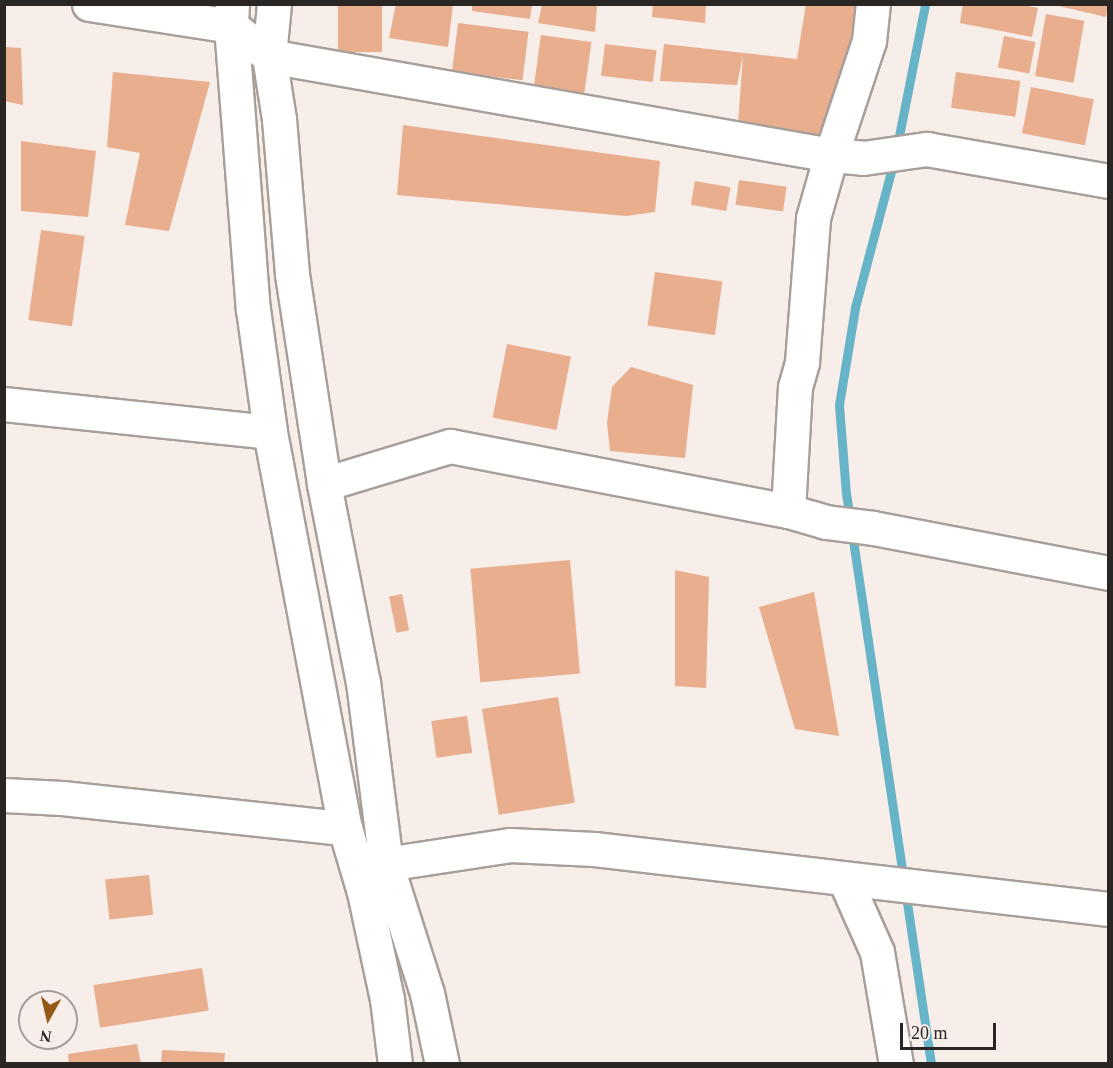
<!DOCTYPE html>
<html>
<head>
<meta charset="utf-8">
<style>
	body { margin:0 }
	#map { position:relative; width:1113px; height:1068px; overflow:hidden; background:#f7ede9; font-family:Georgia,serif }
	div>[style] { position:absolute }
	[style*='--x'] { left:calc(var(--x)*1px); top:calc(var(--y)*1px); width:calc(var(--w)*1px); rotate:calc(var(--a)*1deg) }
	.stream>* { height:9px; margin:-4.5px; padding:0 4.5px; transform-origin:4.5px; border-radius:4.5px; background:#67b4c8 }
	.building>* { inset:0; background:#e8ae8d; transform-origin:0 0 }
	.roads { filter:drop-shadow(2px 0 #a79f9a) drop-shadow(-2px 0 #a79f9a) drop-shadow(0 2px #a79f9a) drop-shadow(0 -2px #a79f9a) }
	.street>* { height:33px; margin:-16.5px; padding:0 16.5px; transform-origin:16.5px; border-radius:16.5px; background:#fff }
	.secondary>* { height:33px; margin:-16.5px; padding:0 16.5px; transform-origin:16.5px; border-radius:16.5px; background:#fff }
	.primary>* { height:33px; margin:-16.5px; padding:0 16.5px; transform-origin:16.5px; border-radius:16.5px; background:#fff }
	span { translate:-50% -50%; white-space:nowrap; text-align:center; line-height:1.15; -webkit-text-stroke:4.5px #f7ede9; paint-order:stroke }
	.frame { position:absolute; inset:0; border:6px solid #292624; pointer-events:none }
	.north { position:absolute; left:18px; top:990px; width:60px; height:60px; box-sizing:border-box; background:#f7ede9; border:2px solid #a59d9a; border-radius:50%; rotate:188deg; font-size:16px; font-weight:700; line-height:24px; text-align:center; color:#292624 }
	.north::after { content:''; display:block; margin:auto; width:21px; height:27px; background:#945819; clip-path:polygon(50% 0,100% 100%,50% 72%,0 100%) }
	.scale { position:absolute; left:900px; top:1023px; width:96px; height:27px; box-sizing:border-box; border:3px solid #292624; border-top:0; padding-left:8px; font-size:18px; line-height:21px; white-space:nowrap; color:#292624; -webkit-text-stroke:4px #f7ede9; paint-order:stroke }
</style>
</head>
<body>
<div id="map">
	<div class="stream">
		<div style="--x:897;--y:146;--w:145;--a:-78.8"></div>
		<div style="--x:894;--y:160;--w:153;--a:104.8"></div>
		<div style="--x:855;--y:308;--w:98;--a:99.4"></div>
		<div style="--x:839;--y:405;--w:88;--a:85.5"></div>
		<div style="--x:846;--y:493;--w:577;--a:81.53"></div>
	</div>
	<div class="building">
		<div style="left:338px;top:4px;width:44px;height:48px"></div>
		<div style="clip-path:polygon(396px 4px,453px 4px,448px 47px,389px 38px)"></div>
		<div style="clip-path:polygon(472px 4px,532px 4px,530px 19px,472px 11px)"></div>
		<div style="clip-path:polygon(653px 4px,706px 4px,705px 23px,652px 17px)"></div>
		<div style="clip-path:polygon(806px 4px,857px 4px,831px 155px,737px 138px,743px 55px,737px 85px,660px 81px,664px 44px,797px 59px)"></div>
		<div style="clip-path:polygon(963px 4px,1019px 4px,1038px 8px,1032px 37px,960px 23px)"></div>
		<div style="clip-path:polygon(1050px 4px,1108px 4px,1106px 17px)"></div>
		<div style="clip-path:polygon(542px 5px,597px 6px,595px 32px,538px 23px)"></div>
		<div style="left:1046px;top:14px;width:39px;height:63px;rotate:10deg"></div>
		<div style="left:458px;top:23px;width:71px;height:49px;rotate:7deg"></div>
		<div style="left:541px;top:35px;width:51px;height:56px;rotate:8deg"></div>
		<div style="left:1004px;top:36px;width:32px;height:32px;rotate:11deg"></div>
		<div style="left:605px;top:44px;width:52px;height:32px;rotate:7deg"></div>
		<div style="clip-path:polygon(4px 47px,21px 48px,23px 105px,4px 101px)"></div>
		<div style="clip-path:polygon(113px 72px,210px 82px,169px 231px,125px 225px,140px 153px,107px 147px)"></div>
		<div style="left:956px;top:72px;width:65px;height:36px;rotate:8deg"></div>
		<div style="left:1031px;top:87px;width:64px;height:47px;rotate:11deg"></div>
		<div style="clip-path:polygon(403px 125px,660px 161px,655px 212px,626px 216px,397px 195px)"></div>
		<div style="clip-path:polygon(21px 141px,96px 151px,88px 217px,21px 211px)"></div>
		<div style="left:739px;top:180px;width:48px;height:25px;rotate:8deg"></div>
		<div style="left:695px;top:181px;width:36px;height:24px;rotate:10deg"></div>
		<div style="left:41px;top:230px;width:44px;height:91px;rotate:8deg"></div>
		<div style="left:655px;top:272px;width:68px;height:54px;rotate:8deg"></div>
		<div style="left:507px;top:344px;width:65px;height:75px;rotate:11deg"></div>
		<div style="clip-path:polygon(631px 367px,693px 385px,685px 458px,610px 451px,607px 423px,612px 387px)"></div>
		<div style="left:570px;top:560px;width:114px;height:100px;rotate:85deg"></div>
		<div style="clip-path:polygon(675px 570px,709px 577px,706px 688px,675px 686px)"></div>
		<div style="clip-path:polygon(814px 592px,839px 736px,795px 729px,759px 607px)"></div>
		<div style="left:402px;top:594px;width:37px;height:13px;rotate:79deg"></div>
		<div style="left:558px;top:697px;width:107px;height:77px;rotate:81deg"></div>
		<div style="left:467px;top:716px;width:37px;height:36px;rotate:82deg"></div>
		<div style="left:149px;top:875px;width:40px;height:44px;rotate:84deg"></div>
		<div style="left:202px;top:968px;width:43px;height:110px;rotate:81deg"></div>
		<div style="clip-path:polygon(137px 1044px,141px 1064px,69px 1064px,68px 1054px)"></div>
		<div style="clip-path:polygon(162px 1050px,225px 1053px,224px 1064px,161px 1064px)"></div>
	</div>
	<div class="roads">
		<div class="street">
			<div style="--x:89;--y:4;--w:144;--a:8.8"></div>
			<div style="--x:231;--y:26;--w:48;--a:38.3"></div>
			<div style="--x:4;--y:404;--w:267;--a:6"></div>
			<div style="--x:324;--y:484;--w:132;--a:-16.8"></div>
			<div style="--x:450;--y:446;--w:344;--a:10.9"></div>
			<div style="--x:788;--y:511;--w:40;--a:16"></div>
			<div style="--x:826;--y:522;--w:47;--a:7.3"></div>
			<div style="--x:873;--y:528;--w:239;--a:10.8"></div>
			<div style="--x:788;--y:511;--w:124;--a:-86.8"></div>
			<div style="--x:795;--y:387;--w:26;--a:-74"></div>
			<div style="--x:802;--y:362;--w:144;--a:-85.6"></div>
			<div style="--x:813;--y:218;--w:66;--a:-74.1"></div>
			<div style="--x:831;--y:155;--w:120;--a:-71.6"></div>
			<div style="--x:869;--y:41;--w:37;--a:-84"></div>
			<div style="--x:4;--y:795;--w:58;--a:3"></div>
			<div style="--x:62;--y:798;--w:285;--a:6.1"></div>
			<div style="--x:386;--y:864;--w:125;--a:-8.7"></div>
			<div style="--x:510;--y:845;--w:84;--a:2.7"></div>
			<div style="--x:594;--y:849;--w:517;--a:6.66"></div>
			<div style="--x:845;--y:880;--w:79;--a:66"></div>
			<div style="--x:877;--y:952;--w:114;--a:80.4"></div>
		</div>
		<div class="secondary">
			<div style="--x:274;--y:4;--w:52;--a:95.5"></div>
			<div style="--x:269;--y:56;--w:64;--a:81"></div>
			<div style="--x:279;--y:119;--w:156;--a:85.2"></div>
			<div style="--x:292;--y:274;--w:212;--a:81.3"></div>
			<div style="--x:324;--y:484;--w:202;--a:78.9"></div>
			<div style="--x:363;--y:682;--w:183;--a:82.8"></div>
			<div style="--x:386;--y:864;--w:135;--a:72.4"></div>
			<div style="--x:427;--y:993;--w:73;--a:78.1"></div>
			<div style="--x:269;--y:56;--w:571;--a:9.99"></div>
			<div style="--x:831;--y:155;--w:32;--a:5"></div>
			<div style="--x:863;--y:158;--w:65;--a:-8"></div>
			<div style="--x:927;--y:149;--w:184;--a:10"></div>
		</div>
		<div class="primary">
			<div style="--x:232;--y:4;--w:22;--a:93"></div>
			<div style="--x:231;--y:26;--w:284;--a:85.6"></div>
			<div style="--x:253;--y:309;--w:124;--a:82.1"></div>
			<div style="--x:270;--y:432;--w:403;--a:79.3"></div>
			<div style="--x:345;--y:828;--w:67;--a:73.5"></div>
			<div style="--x:364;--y:892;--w:109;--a:77.9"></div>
			<div style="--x:387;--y:999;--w:65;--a:83"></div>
		</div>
	</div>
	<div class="frame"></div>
	<div class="north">N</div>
	<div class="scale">20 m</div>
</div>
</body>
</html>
